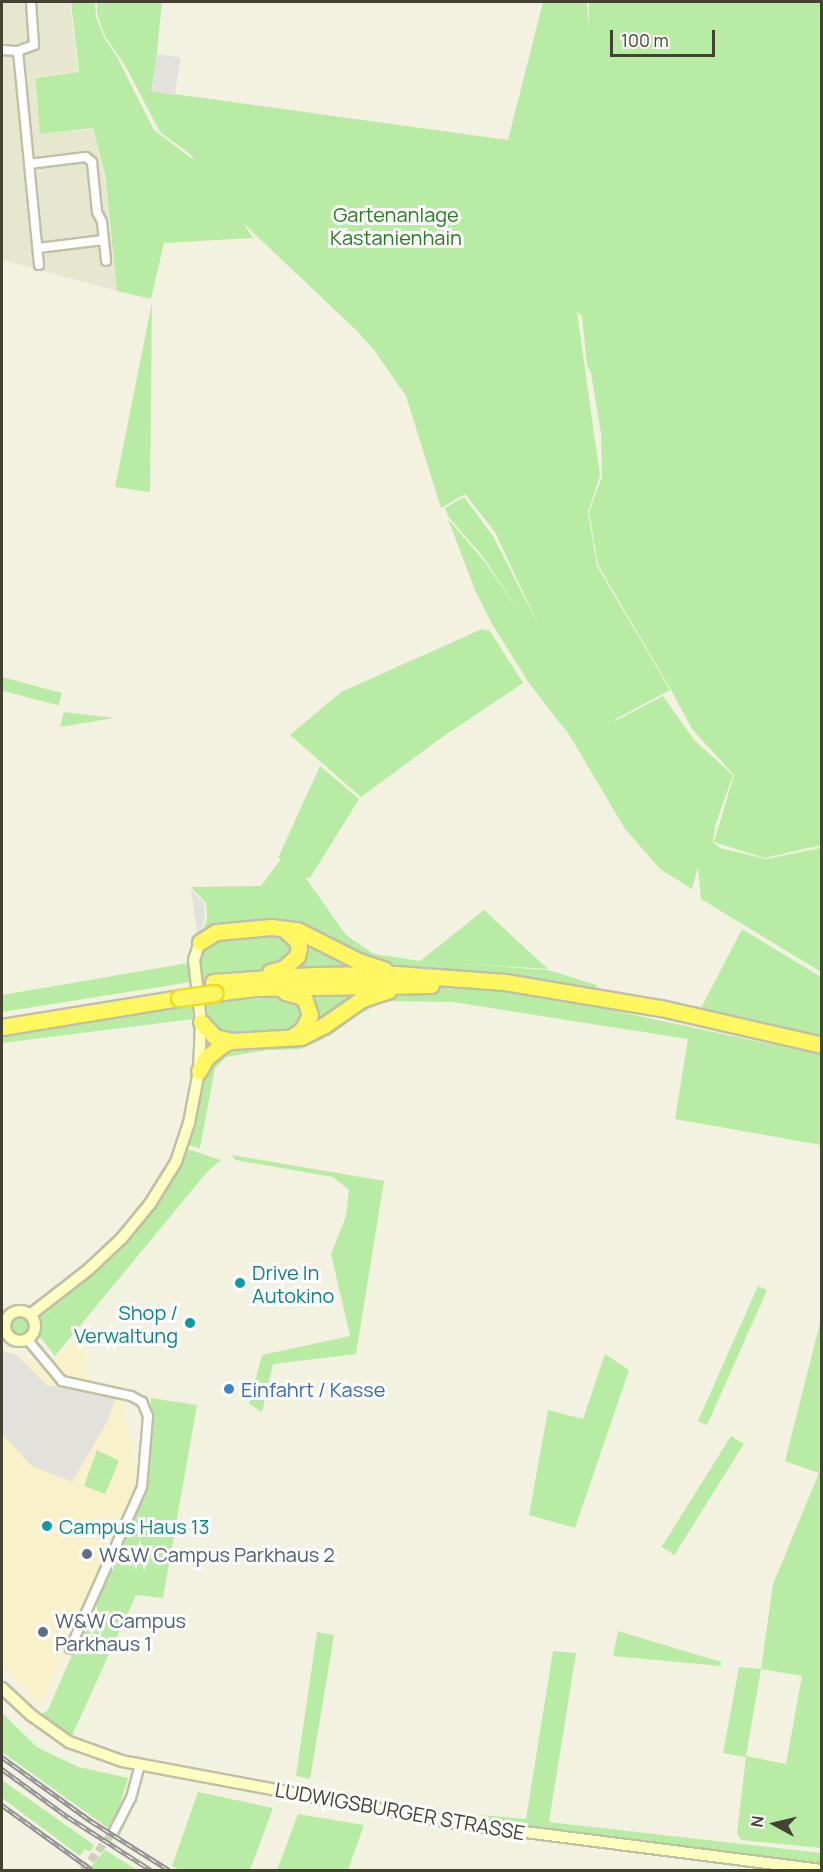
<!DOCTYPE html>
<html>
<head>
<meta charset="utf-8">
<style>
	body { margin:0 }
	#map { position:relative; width:823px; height:1872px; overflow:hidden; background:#f3f2e1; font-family:Manrope,sans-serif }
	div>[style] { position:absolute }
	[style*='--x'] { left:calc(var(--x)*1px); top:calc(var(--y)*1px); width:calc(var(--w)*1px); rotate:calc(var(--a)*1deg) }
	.residential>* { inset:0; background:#e7e6cf }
	.commercial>* { inset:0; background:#f8f1c9 }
	.green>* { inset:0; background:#b8eca5; transform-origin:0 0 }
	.round { border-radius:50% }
	.parking>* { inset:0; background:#e2e1db; transform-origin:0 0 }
	.street-tunnel>* { height:8px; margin-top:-4px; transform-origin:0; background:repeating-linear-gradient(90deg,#d0cfbe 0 8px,transparent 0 12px) }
	.roads { filter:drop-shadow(2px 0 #c1bfa6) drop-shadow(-2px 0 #c1bfa6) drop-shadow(0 2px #c1bfa6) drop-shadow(0 -2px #c1bfa6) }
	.street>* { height:8px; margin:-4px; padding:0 4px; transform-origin:4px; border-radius:4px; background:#fff }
	.secondary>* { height:10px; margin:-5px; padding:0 5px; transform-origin:5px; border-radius:5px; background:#fcffbf }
	.secondary>.ring { margin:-5px; padding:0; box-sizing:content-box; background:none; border:10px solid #fcffbf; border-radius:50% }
	.highway>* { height:15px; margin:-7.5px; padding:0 7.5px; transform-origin:7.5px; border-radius:7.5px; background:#fff760 }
	.rail>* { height:4.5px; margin-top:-2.25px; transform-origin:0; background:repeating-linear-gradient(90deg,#fff 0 7px,#939393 0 14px); box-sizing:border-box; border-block:2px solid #939393 }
	.bridges { filter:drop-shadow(2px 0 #ecdb22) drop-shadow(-2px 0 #ecdb22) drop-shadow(0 2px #ecdb22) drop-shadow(0 -2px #ecdb22) }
	.highway-bridge>* { height:15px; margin:-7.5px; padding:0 7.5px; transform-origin:7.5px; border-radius:7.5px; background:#fff760 }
	.dots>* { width:16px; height:16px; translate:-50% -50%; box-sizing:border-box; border:3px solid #fff; border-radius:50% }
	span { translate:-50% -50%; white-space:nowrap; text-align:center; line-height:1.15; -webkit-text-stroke:6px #fff; paint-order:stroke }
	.park-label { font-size:20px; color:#297a20 }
	.culture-label { font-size:20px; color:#0d838f }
	.left { translate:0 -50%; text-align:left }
	.right { translate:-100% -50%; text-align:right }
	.shop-label { font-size:20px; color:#366cbe }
	.service-label { font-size:20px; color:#4e5e75 }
	.street-label { font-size:20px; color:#444232 }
	.frame { position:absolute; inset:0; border:3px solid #444232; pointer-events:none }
	.north { position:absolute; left:745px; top:1794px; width:60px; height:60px; -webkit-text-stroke:4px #fff; paint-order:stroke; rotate:278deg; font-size:16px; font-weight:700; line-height:24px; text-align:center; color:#444232 }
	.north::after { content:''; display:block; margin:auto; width:21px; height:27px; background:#444232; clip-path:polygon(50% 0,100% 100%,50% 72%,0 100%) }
	.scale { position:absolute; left:610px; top:30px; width:105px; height:27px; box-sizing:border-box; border:3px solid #444232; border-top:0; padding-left:8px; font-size:18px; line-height:21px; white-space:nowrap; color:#444232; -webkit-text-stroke:4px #fff; paint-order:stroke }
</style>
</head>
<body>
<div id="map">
	<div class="residential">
		<div style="clip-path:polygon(2px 2px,70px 2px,78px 72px,34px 77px,40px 134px,93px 129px,104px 175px,117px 291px,2px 260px)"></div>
	</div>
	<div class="commercial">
		<div style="clip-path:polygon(80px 1336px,92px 1385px,120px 1389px,139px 1486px,41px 1705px,2px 1666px,2px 1348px,47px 1366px)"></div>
	</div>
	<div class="green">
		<div style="clip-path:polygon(71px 2px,95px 2px,96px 17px,105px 39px,116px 55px,154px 130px,195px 161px,190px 154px,160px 132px,126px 67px,105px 36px,97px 14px,97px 2px,162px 2px,153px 91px,508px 140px,543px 2px,587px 2px,589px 28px,589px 2px,821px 2px,821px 845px,765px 858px,714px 842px,734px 775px,692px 729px,671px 690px,598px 565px,589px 512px,602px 477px,601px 433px,591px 373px,587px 365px,582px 316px,577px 312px,600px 476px,588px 512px,597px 566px,670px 690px,614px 720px,605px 710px,615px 721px,663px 696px,695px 741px,733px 775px,715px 826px,713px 842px,720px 848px,766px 859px,821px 848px,821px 972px,701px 899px,698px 867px,692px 889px,660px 869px,625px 829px,570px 736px,529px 683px,492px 624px,475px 590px,448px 519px,485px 562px,521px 615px,484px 558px,448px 516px,445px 508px,464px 497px,493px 536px,539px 626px,495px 532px,465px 494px,441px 508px,406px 396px,374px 350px,357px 331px,243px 223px,253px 238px,164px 243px,151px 299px,117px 291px,105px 175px,93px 128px,40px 134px,35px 78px,79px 72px)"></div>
		<div style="clip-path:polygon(152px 302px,150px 492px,115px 487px)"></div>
		<div style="clip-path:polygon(482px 629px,490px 631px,523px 683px,441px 738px,361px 797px,290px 735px,341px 692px)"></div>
		<div style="left:2px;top:677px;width:62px;height:13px;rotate:15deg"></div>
		<div style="clip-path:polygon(64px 712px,114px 718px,60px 727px)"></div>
		<div style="clip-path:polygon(320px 766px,359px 799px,310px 878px,305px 877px,346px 935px,374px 954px,420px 961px,484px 910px,548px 969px,448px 963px,548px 970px,597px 985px,596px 989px,522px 977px,403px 967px,372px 961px,306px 929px,202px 934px,207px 918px,206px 903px,191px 887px,261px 886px,281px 859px,278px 858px)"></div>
		<div style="clip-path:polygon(742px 929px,821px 977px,821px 1045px,699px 1012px)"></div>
		<div style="clip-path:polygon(282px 933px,295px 946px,281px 967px,203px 979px,200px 960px,206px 941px,220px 935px)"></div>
		<div style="clip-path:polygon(302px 935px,358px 965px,345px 970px,293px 971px,301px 962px)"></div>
		<div style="clip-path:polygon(188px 963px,191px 982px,2px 1012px,2px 995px)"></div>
		<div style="clip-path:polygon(421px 985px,500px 991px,574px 1002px,821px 1055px,821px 1145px,675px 1119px,688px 1039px,452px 1002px,385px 1001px,361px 1013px,331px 1035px,301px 1049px,267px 1050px,226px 1057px,215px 1068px,200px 1148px,183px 1144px,195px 1097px,212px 1051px,289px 1038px,362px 999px)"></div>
		<div style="clip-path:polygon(378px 989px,312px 1027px,306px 995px,320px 990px)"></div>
		<div style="clip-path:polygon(285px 996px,303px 1003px,306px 1016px,299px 1028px,285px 1034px,221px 1033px,209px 1022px,206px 1003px)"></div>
		<div style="clip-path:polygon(192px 1004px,193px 1019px,2px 1043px,2px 1033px)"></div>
		<div style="clip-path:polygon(187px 1149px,221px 1160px,207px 1172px,55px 1356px,37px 1333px,37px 1313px,46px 1306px,49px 1315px,47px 1305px,138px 1226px)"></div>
		<div style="clip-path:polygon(232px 1155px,384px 1181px,356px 1354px,273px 1364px,262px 1412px,249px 1404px,262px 1355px,350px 1336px,331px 1254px,346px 1216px,349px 1190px,333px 1177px,235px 1160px)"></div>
		<div style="left:758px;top:1286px;width:10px;height:148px;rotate:24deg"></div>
		<div class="round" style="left:10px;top:1316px;width:20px;height:20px"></div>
		<div style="clip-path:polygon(evenodd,821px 1319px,822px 1463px,819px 1472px,822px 1473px,821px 1848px,741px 1840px,737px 1833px,746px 1757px,723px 1753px,739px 1667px,761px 1669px,773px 1584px,819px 1473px,785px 1461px,821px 1319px,761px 1669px,802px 1676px,786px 1764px,746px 1756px,761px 1669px)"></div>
		<div style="clip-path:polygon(605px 1354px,629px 1370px,575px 1528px,529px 1515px,548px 1410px,583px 1419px)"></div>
		<div style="clip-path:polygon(151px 1398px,197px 1405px,163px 1598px,136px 1595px,69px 1742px,39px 1716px,48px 1710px,145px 1488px)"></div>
		<div style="left:731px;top:1436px;width:15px;height:131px;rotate:32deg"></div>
		<div style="clip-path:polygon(97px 1450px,119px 1461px,105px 1494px,84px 1486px)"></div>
		<div style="clip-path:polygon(618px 1631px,721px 1662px,721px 1666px,613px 1656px)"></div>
		<div style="clip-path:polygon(317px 1632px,334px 1635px,310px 1779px,296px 1776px)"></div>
		<div style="clip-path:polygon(553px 1651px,576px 1653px,549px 1822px,821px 1853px,821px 1870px,480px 1827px,481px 1815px,526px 1819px)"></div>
		<div style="clip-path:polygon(2px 1713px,37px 1747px,51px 1754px,79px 1767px,128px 1778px,119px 1808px,108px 1828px,2px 1752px)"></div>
		<div style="clip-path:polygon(2px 1780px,94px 1845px,90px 1852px,85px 1849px,80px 1856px,2px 1798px)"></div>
		<div style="clip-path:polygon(198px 1792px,273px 1808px,250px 1870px,180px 1870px,172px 1866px)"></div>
		<div style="clip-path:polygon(298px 1814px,364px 1825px,348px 1870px,277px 1870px)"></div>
		<div style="clip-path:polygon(105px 1850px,137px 1870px,97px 1870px,91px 1867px)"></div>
	</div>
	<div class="parking">
		<div style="left:157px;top:54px;width:24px;height:38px;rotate:9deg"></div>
		<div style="clip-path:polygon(191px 889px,204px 903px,205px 918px,201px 934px,197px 933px)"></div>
		<div style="clip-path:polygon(2px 1351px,17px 1355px,47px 1385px,116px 1398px,107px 1422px,72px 1482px,32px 1466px,2px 1434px)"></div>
	</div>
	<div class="street-tunnel">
		<div style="--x:83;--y:1870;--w:50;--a:-51.5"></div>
	</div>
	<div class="roads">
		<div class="street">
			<div style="--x:2;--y:50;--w:16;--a:4"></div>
			<div style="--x:18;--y:51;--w:17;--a:-21"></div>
			<div style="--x:34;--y:45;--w:43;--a:-94"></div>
			<div style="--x:18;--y:51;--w:215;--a:84.4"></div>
			<div style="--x:29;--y:164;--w:57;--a:-7"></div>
			<div style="--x:86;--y:157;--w:8;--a:40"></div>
			<div style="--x:92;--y:162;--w:50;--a:84.3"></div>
			<div style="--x:97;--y:212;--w:11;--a:63"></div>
			<div style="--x:102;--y:222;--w:39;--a:84"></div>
			<div style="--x:38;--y:248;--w:66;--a:-6.9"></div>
			<div style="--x:27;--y:1339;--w:55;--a:50.2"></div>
			<div style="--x:62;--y:1381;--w:71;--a:12.3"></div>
			<div style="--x:131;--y:1396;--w:13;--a:29"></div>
			<div style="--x:142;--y:1402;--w:15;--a:67"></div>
			<div style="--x:148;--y:1416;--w:71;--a:94.8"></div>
			<div style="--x:142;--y:1487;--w:177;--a:114"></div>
			<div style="--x:114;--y:1831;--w:37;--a:-63"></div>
			<div style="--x:131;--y:1798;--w:35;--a:-75"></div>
		</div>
		<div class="secondary">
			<div class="ring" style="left:5px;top:1311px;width:20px;height:20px"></div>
			<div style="--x:30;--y:1315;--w:73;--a:-37.8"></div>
			<div style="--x:88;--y:1270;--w:47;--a:-43.3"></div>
			<div style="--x:122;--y:1238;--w:44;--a:-50.5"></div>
			<div style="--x:150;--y:1204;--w:49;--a:-58.2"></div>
			<div style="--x:176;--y:1162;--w:41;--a:-71.6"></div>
			<div style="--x:189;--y:1123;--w:53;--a:-79.1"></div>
			<div style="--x:199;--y:1071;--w:49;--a:-87.7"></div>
			<div style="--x:201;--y:1022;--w:62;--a:-96.4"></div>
			<div style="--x:194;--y:960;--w:19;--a:-72"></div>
			<div style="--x:2;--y:1688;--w:40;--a:43"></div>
			<div style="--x:31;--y:1715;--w:47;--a:35.4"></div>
			<div style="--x:69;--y:1742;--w:56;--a:19.7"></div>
			<div style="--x:122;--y:1761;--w:331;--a:10.6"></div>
			<div style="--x:447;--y:1822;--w:378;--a:7.3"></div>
		</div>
		<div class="highway">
			<div style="--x:200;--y:942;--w:19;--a:-32"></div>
			<div style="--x:216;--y:932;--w:55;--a:-5.2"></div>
			<div style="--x:271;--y:927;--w:26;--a:7"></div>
			<div style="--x:297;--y:930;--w:68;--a:26.9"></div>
			<div style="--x:358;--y:961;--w:28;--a:18"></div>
			<div style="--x:270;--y:972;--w:15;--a:-16"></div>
			<div style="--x:284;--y:968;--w:18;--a:-43"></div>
			<div style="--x:297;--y:956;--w:9;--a:-77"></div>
			<div style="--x:299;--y:947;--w:8;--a:-113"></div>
			<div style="--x:296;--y:940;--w:16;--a:-137"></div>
			<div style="--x:213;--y:982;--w:100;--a:-4"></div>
			<div style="--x:313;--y:975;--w:83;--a:-0.7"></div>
			<div style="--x:396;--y:974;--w:109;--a:4.2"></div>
			<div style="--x:505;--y:982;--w:158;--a:9.5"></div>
			<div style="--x:661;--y:1008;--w:165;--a:12.9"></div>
			<div style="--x:285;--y:992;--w:16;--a:15"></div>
			<div style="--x:300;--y:996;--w:6;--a:39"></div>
			<div style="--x:305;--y:1000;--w:16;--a:72"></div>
			<div style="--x:310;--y:1015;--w:17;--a:118"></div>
			<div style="--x:302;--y:1030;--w:11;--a:146"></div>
			<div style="--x:215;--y:993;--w:40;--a:-7.1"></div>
			<div style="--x:255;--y:988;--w:176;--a:-1"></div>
			<div style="--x:201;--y:1022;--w:21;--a:47"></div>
			<div style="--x:215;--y:1037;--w:16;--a:14"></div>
			<div style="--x:2;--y:1027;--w:179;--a:-9.3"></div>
			<div style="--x:199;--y:1071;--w:15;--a:-62"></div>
			<div style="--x:206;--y:1058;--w:22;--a:-39"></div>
			<div style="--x:223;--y:1044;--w:9;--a:-21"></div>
			<div style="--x:231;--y:1041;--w:70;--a:-3.3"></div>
			<div style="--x:301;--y:1037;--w:25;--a:-27"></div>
			<div style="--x:323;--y:1026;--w:47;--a:-34.7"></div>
			<div style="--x:362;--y:999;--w:28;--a:-18"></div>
		</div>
	</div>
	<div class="rail">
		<div style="--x:2;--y:1757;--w:110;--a:35.7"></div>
		<div style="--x:91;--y:1821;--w:92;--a:32.1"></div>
		<div style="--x:2;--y:1769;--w:82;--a:36"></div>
		<div style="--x:68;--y:1817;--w:98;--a:32.6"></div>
		<div style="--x:2;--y:1805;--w:111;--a:35.8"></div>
	</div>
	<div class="bridges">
		<div class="highway-bridge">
			<div style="--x:179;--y:998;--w:36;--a:-8"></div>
		</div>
	</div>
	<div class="dots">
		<div style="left:240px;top:1283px;background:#0f9aa8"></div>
		<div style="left:190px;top:1323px;background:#0f9aa8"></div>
		<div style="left:229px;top:1389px;background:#3f7fe0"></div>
		<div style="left:47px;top:1526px;background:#0f9aa8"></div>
		<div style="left:87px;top:1554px;background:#5c6f8a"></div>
		<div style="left:43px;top:1632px;background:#5c6f8a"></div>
	</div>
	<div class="park-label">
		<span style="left:396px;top:226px">Gartenanlage<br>Kastanienhain</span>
	</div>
	<div class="culture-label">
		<span class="left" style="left:252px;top:1284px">Drive In<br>Autokino</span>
		<span class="right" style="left:178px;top:1324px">Shop /<br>Verwaltung</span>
		<span class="left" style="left:59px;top:1526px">Campus Haus 13</span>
	</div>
	<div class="shop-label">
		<span class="left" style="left:241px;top:1389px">Einfahrt / Kasse</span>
	</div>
	<div class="service-label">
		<span class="left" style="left:99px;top:1554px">W&amp;W Campus Parkhaus 2</span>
		<span class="left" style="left:55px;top:1632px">W&amp;W Campus<br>Parkhaus 1</span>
	</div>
	<div class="street-label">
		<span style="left:400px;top:1811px;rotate:10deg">LUDWIGSBURGER STRASSE</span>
	</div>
	<div class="frame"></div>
	<div class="north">N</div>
	<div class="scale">100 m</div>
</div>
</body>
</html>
